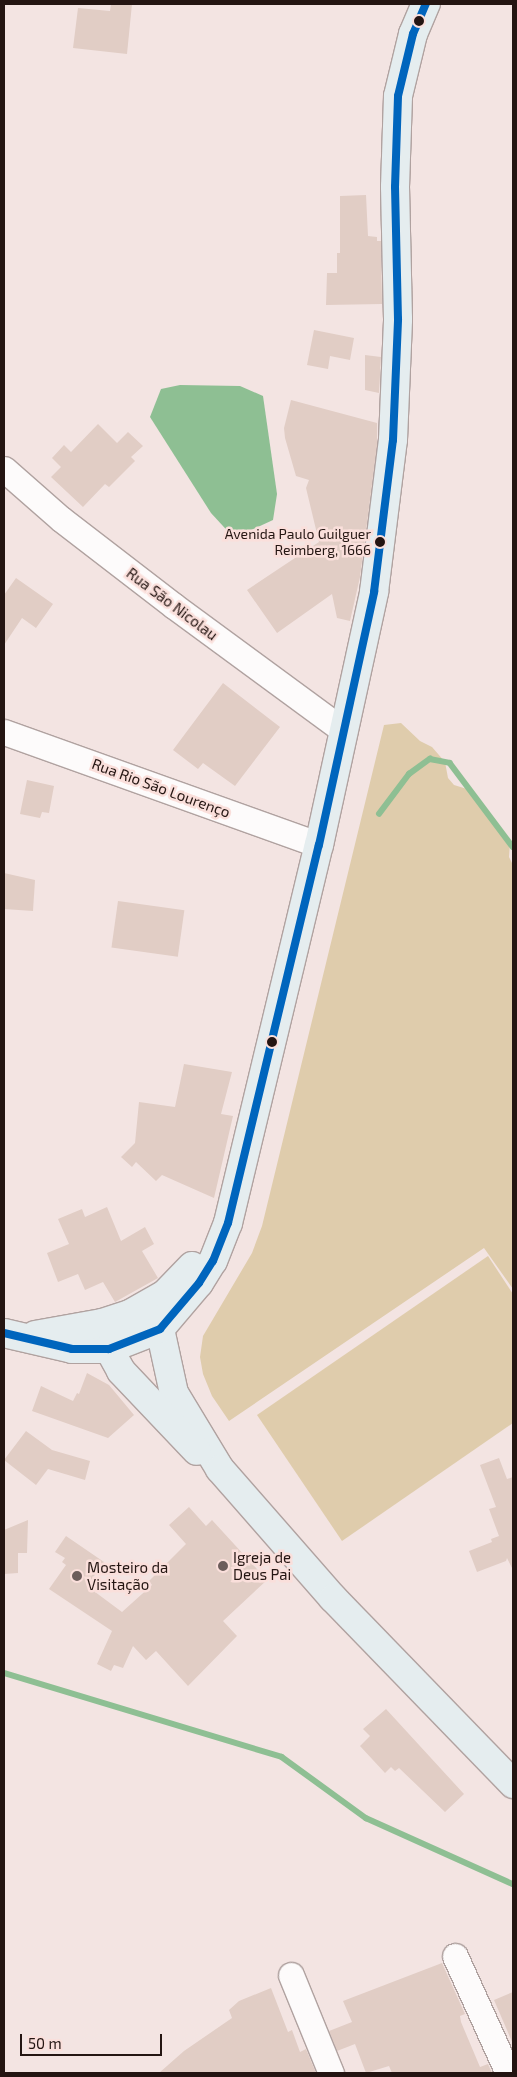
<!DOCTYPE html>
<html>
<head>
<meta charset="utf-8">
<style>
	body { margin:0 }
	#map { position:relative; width:517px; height:2077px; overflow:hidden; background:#f3e4e2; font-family:"Exo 2",sans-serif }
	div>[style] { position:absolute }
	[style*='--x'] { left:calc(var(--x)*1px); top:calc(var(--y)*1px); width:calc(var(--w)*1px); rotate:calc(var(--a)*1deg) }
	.green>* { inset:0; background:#dfccac }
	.water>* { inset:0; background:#8ebf93 }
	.stream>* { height:5.5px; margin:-2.75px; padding:0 2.75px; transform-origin:2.75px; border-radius:2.75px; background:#8ebf93 }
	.building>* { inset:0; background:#e1cdc5; transform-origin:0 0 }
	.roads { filter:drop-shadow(1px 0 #b0a2a0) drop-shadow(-1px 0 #b0a2a0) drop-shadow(0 1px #b0a2a0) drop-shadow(0 -1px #b0a2a0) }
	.minor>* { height:25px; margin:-12.5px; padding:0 12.5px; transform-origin:12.5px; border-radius:12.5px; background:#fdfbfb }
	.major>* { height:28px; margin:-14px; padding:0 14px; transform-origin:14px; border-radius:14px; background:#e5edef }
	.bus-1>* { height:8px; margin:-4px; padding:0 4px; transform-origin:4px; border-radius:4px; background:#0065bd }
	.dots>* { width:14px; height:14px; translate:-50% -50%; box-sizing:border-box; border:2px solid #fadfdb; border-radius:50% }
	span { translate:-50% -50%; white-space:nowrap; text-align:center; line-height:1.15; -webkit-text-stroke:5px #fadfdb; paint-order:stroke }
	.bus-label { font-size:14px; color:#241512 }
	.right { translate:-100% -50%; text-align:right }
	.street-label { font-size:15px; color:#241512 }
	.poi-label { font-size:15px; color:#241512 }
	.left { translate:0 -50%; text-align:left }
	.frame { position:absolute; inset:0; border:5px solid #241512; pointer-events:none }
	.scale { position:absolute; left:20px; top:2034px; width:142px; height:22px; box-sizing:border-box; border:2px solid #241512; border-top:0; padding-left:6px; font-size:15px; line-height:18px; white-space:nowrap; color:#241512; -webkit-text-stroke:4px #fadfdb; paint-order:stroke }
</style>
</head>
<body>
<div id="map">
	<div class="green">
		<div style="clip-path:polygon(401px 723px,420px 741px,432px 747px,445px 762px,448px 778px,454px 785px,467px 789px,495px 819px,507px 843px,510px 843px,509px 857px,513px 865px,513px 1289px,484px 1248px,229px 1421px,212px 1396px,203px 1374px,200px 1357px,203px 1336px,252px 1253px,262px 1226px,384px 725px)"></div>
		<div style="clip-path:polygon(488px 1256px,513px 1294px,513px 1423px,342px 1541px,257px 1415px)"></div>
	</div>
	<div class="water">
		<div style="clip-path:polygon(180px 385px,240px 386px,263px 396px,277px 494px,273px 520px,234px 538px,211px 513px,150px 417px,161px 389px)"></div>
	</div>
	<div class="stream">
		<div style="--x:379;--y:814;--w:50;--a:-53.1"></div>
		<div style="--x:409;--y:774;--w:26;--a:-36"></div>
		<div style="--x:430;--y:759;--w:20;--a:11"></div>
		<div style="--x:450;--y:763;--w:105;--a:53.1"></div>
		<div style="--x:4;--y:1673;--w:290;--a:16.8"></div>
		<div style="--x:282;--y:1757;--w:104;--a:36"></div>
		<div style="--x:366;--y:1818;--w:161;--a:24.2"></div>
	</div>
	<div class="building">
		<div style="clip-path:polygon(111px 4px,132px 4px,127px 54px,73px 48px,78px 8px,110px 11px)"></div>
		<div style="clip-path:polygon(366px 195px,368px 236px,377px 237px,377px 241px,381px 241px,382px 304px,326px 305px,327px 273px,337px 273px,337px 253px,340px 253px,340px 196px)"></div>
		<div style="clip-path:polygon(314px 330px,354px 338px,350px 360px,330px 356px,328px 369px,307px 365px)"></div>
		<div style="clip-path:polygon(365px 355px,381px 357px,379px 393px,365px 390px)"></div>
		<div style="clip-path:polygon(291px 400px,377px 423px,377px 446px,360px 577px,350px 621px,337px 618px,332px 594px,277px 633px,247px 590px,319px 542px,306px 488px,309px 480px,296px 476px,285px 438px,284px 428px)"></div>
		<div style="clip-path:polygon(98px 424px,117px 443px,128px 432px,143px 446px,131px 457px,135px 461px,109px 487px,105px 484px,83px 507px,51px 477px,61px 467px,52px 458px,64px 445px,71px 452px)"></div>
		<div style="clip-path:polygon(16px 578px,53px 604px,36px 628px,22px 618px,4px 645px,4px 595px)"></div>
		<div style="clip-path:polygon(223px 683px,280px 727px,235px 786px,203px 763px,198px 769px,173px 750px)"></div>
		<div style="clip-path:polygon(27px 780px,54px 786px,49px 813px,42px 812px,40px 818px,20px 814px)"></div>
		<div style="clip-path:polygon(4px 873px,35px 880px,33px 911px,4px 909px)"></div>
		<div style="left:118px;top:901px;width:67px;height:47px;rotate:8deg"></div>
		<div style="clip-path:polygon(184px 1064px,232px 1072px,221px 1114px,233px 1116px,214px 1198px,162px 1175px,156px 1181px,136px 1162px,132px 1167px,121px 1157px,135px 1143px,139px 1102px,175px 1107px)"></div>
		<div style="clip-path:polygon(107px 1207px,121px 1241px,145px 1227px,154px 1244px,142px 1251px,158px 1278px,115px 1302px,103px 1282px,85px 1290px,78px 1274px,58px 1282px,47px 1253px,69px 1244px,58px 1219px,82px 1209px,85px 1217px)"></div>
		<div style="clip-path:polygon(87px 1373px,109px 1385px,134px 1415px,108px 1438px,32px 1411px,41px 1386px,73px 1401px,77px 1393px,79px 1394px)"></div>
		<div style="clip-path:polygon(26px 1431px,52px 1450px,90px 1461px,85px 1480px,48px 1469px,36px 1485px,4px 1460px)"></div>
		<div style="clip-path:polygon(499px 1458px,507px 1479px,513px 1477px,513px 1570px,507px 1558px,506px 1561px,477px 1572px,469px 1551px,492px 1542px,491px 1539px,499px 1536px,489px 1509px,496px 1507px,480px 1465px)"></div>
		<div style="clip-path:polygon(189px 1507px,206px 1526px,212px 1520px,267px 1580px,223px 1621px,237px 1636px,188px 1686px,156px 1651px,146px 1660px,133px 1646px,123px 1668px,114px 1665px,111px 1671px,97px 1664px,112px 1631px,49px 1589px,66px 1565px,62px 1562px,65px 1558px,55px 1552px,66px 1536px,104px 1562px,87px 1586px,122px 1612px,152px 1585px,149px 1581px,186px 1544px,169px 1525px)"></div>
		<div style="clip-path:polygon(28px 1520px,27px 1553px,18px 1553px,18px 1573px,4px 1574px,4px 1530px)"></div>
		<div style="clip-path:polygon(386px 1709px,464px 1794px,445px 1812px,399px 1768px,395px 1771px,391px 1767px,385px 1773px,360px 1746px,370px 1736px,363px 1729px)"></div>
		<div style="clip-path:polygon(442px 1963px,465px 2014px,460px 2016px,461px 2022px,480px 2067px,488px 2064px,492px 2073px,392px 2073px,389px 2066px,366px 2073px,355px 2044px,337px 2051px,329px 2031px,352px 2022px,343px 2001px)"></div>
		<div style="clip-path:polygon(271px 1988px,288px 2032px,292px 2030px,300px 2052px,306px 2049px,316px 2073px,159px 2073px,184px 2051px,232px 2018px,229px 2010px,239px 2001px)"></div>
		<div style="clip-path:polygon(513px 1992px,513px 2044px,494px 2000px)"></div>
	</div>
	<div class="roads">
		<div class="minor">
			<div style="--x:4;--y:469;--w:76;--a:41.3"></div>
			<div style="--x:61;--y:519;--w:143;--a:37.6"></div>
			<div style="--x:174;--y:606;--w:211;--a:36.3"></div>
			<div style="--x:4;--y:732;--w:335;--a:19.7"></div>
			<div style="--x:455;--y:1956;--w:128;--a:65.6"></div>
			<div style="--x:291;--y:1975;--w:106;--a:67.8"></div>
		</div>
		<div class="major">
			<div style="--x:137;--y:1311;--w:29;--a:38"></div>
			<div style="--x:160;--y:1329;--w:66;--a:77.7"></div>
			<div style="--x:174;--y:1393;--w:89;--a:58.8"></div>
			<div style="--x:220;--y:1469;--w:171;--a:48.8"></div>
			<div style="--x:333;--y:1598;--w:259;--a:45.9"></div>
			<div style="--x:4;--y:1333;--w:70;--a:13.2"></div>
			<div style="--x:72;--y:1349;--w:37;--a:0"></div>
			<div style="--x:109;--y:1349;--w:55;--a:-21.4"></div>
			<div style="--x:160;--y:1329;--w:60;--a:-49.7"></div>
			<div style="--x:199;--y:1283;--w:26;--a:-58"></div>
			<div style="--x:213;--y:1261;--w:41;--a:-68.5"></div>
			<div style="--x:228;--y:1223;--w:389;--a:-76.5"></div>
			<div style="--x:319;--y:845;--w:259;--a:-77.7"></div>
			<div style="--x:374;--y:592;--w:153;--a:-82.9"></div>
			<div style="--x:393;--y:440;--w:121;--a:-87.6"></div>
			<div style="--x:398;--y:319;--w:132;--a:-91.3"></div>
			<div style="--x:395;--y:187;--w:91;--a:-88.1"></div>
			<div style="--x:398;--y:96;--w:64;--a:-76.4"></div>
			<div style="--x:413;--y:34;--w:33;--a:-67"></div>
			<div style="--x:114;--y:1334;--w:16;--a:108"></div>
			<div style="--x:109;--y:1349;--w:25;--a:61"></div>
			<div style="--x:121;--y:1371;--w:110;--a:46.5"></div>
			<div style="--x:35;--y:1335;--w:68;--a:-10.2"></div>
			<div style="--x:102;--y:1323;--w:29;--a:-18"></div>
			<div style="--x:130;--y:1314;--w:40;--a:-29.7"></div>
			<div style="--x:165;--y:1294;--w:39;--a:-46"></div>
		</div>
	</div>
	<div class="bus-1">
		<div style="--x:4;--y:1333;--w:70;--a:13.2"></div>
		<div style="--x:72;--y:1349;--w:37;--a:0"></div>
		<div style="--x:109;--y:1349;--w:55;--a:-21.4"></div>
		<div style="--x:160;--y:1329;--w:60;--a:-49.7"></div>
		<div style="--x:199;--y:1283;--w:26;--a:-58"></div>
		<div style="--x:213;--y:1261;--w:41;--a:-68.5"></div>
		<div style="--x:228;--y:1223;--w:389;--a:-76.5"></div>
		<div style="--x:319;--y:845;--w:259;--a:-77.7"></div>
		<div style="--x:374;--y:592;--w:153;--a:-82.9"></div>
		<div style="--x:393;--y:440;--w:121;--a:-87.6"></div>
		<div style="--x:398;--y:319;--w:132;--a:-91.3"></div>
		<div style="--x:395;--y:187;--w:91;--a:-88.1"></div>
		<div style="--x:398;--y:96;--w:64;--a:-76.4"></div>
		<div style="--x:413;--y:34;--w:33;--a:-67"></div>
	</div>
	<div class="dots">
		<div style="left:419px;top:21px;background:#241512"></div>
		<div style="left:380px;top:542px;background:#241512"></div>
		<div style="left:272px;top:1042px;background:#241512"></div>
		<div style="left:223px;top:1566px;background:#6c5d5b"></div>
		<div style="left:77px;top:1576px;background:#6c5d5b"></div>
	</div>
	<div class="bus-label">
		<span class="right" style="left:371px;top:542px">Avenida Paulo Guilguer<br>Reimberg, 1666</span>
	</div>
	<div class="street-label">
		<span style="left:172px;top:604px;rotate:37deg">Rua São Nicolau</span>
		<span style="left:161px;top:788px;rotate:20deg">Rua Rio São Lourenço</span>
	</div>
	<div class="poi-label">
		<span class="left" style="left:233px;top:1566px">Igreja de<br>Deus Pai</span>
		<span class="left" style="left:87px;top:1576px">Mosteiro da<br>Visitação</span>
	</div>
	<div class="frame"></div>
	<div class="scale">50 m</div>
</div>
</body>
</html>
